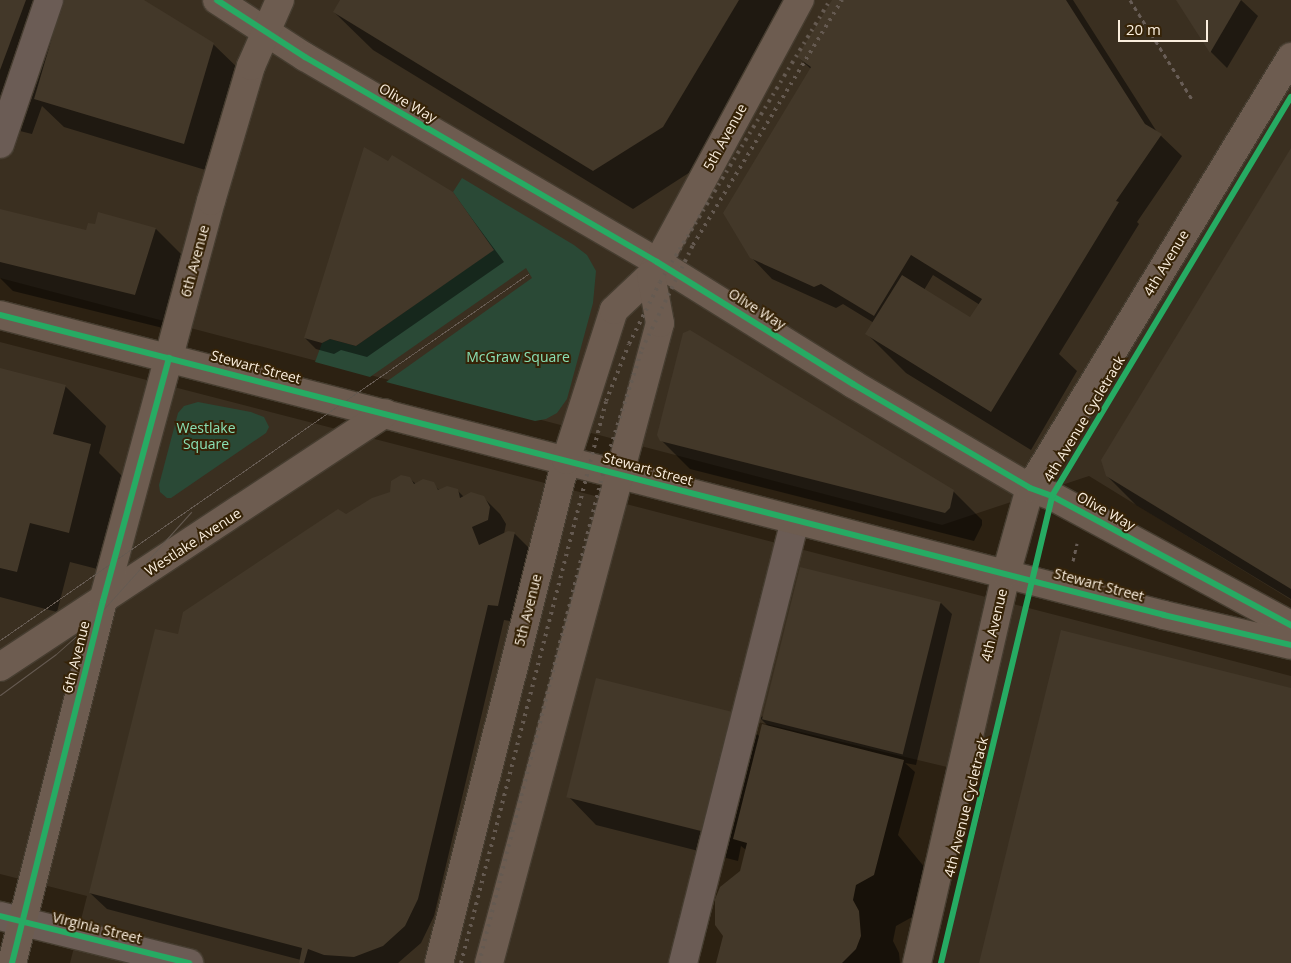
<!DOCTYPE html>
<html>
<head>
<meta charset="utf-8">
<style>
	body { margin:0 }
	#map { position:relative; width:1291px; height:963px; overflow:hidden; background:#2c2112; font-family:"Open Sans",sans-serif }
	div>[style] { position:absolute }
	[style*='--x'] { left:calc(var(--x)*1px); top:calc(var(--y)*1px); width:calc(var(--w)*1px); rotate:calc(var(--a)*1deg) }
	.commercial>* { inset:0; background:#3a2f20 }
	.green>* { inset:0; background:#2a4936 }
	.shadow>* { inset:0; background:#0007 }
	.building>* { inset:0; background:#433829; transform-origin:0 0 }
	.path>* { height:3px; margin-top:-1.5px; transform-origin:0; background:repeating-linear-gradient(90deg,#685d56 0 4px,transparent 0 8px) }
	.roads { filter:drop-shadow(1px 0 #463d30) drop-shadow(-1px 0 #463d30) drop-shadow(0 1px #463d30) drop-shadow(0 -1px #463d30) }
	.minor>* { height:28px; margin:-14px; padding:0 14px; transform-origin:14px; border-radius:14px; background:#6b5c55 }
	.major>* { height:28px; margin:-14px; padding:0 14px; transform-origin:14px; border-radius:14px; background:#6d5c50 }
	.tram>* { height:1px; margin:-0.5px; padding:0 0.5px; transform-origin:0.5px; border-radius:0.5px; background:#655a51 }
	.rail>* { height:4px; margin-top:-2px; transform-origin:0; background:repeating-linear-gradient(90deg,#655a51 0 2.5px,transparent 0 7.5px) }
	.cycleway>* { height:6px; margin:-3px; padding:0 3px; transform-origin:3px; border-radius:3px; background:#26ab63 }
	span { translate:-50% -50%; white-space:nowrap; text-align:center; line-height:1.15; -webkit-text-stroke:4px #362307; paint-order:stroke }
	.street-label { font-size:14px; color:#faeede }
	.park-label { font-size:14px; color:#8ae1b5 }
	.scale { position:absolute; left:1118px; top:20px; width:90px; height:22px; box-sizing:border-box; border:2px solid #faeede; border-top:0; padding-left:6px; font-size:15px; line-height:18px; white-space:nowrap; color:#faeede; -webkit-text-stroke:4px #362307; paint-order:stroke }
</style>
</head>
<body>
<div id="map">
	<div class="commercial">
		<div style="clip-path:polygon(0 0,1291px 0,1291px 600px,1089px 476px,942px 525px,0 278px)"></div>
		<div style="clip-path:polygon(0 342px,1291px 676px,1291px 963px,943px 963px,989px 777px,754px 721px,692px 963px,70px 963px,87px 896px,0 874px)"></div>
	</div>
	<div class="green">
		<div style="clip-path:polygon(462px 178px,574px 245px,587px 255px,596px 271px,593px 303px,567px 399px,557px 413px,546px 419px,535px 421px,386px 382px,532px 278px,526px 268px,370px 377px,315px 362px,322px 343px,330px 339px,356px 346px,493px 250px,453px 192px)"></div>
		<div style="clip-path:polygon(198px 402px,251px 412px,264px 417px,269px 427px,266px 433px,171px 498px,167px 498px,160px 492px,159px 485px,178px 413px,184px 406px)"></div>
	</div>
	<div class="shadow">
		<div style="clip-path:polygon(0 0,141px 0,213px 44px,242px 72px,212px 172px,64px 127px,42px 106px,32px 134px,0 126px)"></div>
		<div style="clip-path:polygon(341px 0,796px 0,701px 165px,633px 209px,373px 50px,334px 12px)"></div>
		<div style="clip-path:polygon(evenodd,833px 0,1073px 0,1157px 132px,1182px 156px,1137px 222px,1139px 224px,1059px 354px,1077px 371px,1031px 450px,906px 373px,867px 334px,874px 323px,843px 304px,836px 308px,772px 279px,751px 257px,811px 69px,798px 57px,833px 0,933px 275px,980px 305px,971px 319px,924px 290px,933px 275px)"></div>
		<div style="clip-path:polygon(1178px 0,1241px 0,1258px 16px,1227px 68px,1211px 52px)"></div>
		<div style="clip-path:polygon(1291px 150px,1291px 599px,1136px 505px,1107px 476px)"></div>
		<div style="clip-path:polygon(388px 163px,453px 193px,504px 262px,367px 357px,341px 350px,334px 354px,316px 349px,305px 338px)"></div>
		<div style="clip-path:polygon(0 210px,87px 231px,96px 226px,99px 214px,156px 229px,191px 264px,171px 330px,13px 291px,0 278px)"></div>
		<div style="clip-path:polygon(0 370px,65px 386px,106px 426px,99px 453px,131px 485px,109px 572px,70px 562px,57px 612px,0 597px)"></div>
		<div style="clip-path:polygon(661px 440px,953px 491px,982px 520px,982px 525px,974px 541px,690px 469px)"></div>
		<div style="clip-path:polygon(409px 478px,416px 484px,433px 484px,440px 491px,457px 490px,464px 497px,483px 497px,500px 514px,506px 524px,504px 534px,515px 534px,531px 550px,515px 622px,504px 620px,434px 916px,421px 943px,398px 963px,300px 963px,301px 960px,107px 909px,90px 893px,179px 636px,346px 516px,391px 493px)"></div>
		<div style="clip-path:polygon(941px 603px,952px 614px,916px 765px,905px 763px,915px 772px,898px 835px,926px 869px,914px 916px,896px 926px,893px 941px,899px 953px,900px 963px,717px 963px,746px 850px,741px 846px,738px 861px,596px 825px,568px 796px,738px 715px,760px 737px,770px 728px,760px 718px)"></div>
	</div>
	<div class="building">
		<div style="clip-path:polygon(0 0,26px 0,0 70px)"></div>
		<div style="clip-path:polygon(63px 0,144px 0,214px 43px,184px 144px,34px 99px)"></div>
		<div style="clip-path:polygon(340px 0,739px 0,663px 127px,593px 171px,333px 12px)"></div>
		<div style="clip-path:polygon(832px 0,1066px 0,1145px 124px,1162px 134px,1116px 201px,1119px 202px,991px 412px,865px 334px,902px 275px,970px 317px,982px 299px,911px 255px,874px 316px,821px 284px,814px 287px,750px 258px,723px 213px,811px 67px,797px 57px)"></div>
		<div style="clip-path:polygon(1176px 0,1241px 0,1210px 53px)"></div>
		<div style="clip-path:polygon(364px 147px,388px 161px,392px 155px,453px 192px,494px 250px,356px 346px,330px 339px,322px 343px,304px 338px)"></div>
		<div style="clip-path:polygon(1291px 148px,1291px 589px,1106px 476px,1101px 460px)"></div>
		<div style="clip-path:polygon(0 209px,86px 230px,88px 223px,95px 224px,98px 212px,156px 228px,135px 295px,0 262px)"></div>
		<div style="clip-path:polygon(690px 330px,954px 490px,950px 508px,945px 513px,660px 441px,657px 435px,683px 333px)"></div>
		<div style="clip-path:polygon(0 368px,66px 385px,53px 434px,91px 444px,69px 533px,30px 523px,17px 572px,0 568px)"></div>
		<div style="clip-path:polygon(401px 475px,410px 477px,414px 484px,423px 479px,434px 482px,438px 490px,447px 486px,458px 489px,460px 498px,471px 492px,484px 496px,490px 507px,488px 520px,472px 527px,479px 545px,508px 531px,515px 532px,498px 606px,488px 605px,418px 899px,405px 926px,383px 946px,354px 957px,324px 955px,308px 949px,304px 963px,299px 963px,302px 948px,89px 893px,155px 629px,178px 634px,183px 612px,338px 509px,346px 514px,372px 498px,390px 492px,391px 481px)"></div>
		<div style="left:800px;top:567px;width:145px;height:157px;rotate:14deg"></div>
		<div style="clip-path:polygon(1061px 630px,1291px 688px,1291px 963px,979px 963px)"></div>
		<div style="left:596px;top:678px;width:147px;height:123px;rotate:14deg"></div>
		<div style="clip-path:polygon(762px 724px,904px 760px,874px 875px,856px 885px,853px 900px,859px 911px,861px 936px,856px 949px,842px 963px,716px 963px,723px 936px,715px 925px,715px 899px,720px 887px,740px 871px,747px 843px,733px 839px)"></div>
	</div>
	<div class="path">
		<div style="--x:1130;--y:0;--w:119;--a:58"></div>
		<div style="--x:1073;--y:561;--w:18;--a:-77"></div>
	</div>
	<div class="roads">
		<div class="minor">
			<div style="--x:0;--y:144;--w:152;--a:-71.2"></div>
			<div style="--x:0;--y:916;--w:195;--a:14"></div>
			<div style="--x:683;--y:963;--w:456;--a:-75.8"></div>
		</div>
		<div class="major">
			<div style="--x:217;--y:0;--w:105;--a:32.9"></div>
			<div style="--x:305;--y:57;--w:407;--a:30.2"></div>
			<div style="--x:657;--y:262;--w:231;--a:31.9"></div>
			<div style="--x:853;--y:384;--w:205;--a:30.4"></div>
			<div style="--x:1030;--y:488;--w:23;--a:20"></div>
			<div style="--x:1052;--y:496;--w:272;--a:28.4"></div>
			<div style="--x:0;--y:315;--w:1202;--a:14.45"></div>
			<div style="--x:1164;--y:615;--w:130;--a:13.3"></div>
			<div style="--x:0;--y:667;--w:461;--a:-33.4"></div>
			<div style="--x:12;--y:963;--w:373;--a:-75.9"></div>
			<div style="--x:103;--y:601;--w:414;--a:-74.9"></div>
			<div style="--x:211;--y:201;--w:141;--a:-73.5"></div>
			<div style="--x:251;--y:66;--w:72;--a:-66.3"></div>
			<div style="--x:439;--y:963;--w:519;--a:-75.83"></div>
			<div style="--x:566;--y:460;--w:157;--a:-72.3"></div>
			<div style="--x:614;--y:310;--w:51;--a:-43.4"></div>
			<div style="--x:651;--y:275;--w:313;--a:-61.6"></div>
			<div style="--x:489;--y:963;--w:662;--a:-75.04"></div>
			<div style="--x:660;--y:323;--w:49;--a:-100.6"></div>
			<div style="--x:917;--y:963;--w:399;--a:-77.1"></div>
			<div style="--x:1006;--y:574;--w:89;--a:-74.4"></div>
			<div style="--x:1030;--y:488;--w:504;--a:-58.8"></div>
		</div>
	</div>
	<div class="tram">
		<div style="--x:0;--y:640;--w:642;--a:-34.73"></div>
		<div style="--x:0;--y:695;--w:69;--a:-36.2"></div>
		<div style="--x:56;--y:654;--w:48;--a:-41.6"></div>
		<div style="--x:92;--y:622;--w:148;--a:-48"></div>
	</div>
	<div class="rail">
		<div style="--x:461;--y:963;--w:580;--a:-75.53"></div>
		<div style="--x:606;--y:401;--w:61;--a:-68"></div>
		<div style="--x:629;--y:344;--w:69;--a:-63.4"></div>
		<div style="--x:660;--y:282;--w:329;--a:-58.9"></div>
		<div style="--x:479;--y:963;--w:518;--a:-75.8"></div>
		<div style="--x:606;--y:461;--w:118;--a:-72.2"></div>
		<div style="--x:642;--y:349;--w:116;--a:-63.9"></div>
		<div style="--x:693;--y:245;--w:287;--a:-58.7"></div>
	</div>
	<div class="cycleway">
		<div style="--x:217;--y:0;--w:105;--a:32.9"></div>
		<div style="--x:305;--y:57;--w:407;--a:30.2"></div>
		<div style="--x:657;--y:262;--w:231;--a:31.9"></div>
		<div style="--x:853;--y:384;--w:205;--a:30.4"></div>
		<div style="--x:1030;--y:488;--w:23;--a:20"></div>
		<div style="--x:1052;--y:496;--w:272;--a:28.4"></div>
		<div style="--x:0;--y:315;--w:1202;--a:14.45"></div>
		<div style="--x:1164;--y:615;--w:130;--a:13.3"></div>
		<div style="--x:0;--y:916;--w:195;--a:14"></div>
		<div style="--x:12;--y:963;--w:373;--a:-75.9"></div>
		<div style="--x:103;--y:601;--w:252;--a:-74.8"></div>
		<div style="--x:941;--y:963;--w:480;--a:-76.6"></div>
		<div style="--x:1052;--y:496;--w:465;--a:-59.1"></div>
	</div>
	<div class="street-label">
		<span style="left:408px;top:103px;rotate:30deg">Olive Way</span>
		<span style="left:725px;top:137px;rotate:-61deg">5th Avenue</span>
		<span style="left:195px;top:261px;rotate:-75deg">6th Avenue</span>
		<span style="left:1166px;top:263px;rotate:-59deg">4th Avenue</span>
		<span style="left:757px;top:309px;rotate:32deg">Olive Way</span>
		<span style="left:256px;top:367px;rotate:15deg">Stewart Street</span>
		<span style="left:1084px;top:419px;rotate:-59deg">4th Avenue Cycletrack</span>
		<span style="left:648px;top:469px;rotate:15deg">Stewart Street</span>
		<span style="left:1106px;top:511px;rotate:29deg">Olive Way</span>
		<span style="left:193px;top:542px;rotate:-33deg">Westlake Avenue</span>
		<span style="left:1099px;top:585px;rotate:15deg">Stewart Street</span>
		<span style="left:528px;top:610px;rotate:-76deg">5th Avenue</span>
		<span style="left:994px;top:625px;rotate:-77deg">4th Avenue</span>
		<span style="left:76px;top:657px;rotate:-76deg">6th Avenue</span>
		<span style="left:966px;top:807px;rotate:-76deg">4th Avenue Cycletrack</span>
		<span style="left:97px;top:928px;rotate:14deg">Virginia Street</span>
	</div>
	<div class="park-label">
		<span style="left:518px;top:357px">McGraw Square</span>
		<span style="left:206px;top:436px">Westlake<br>Square</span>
	</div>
	<div class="scale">20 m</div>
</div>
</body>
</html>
